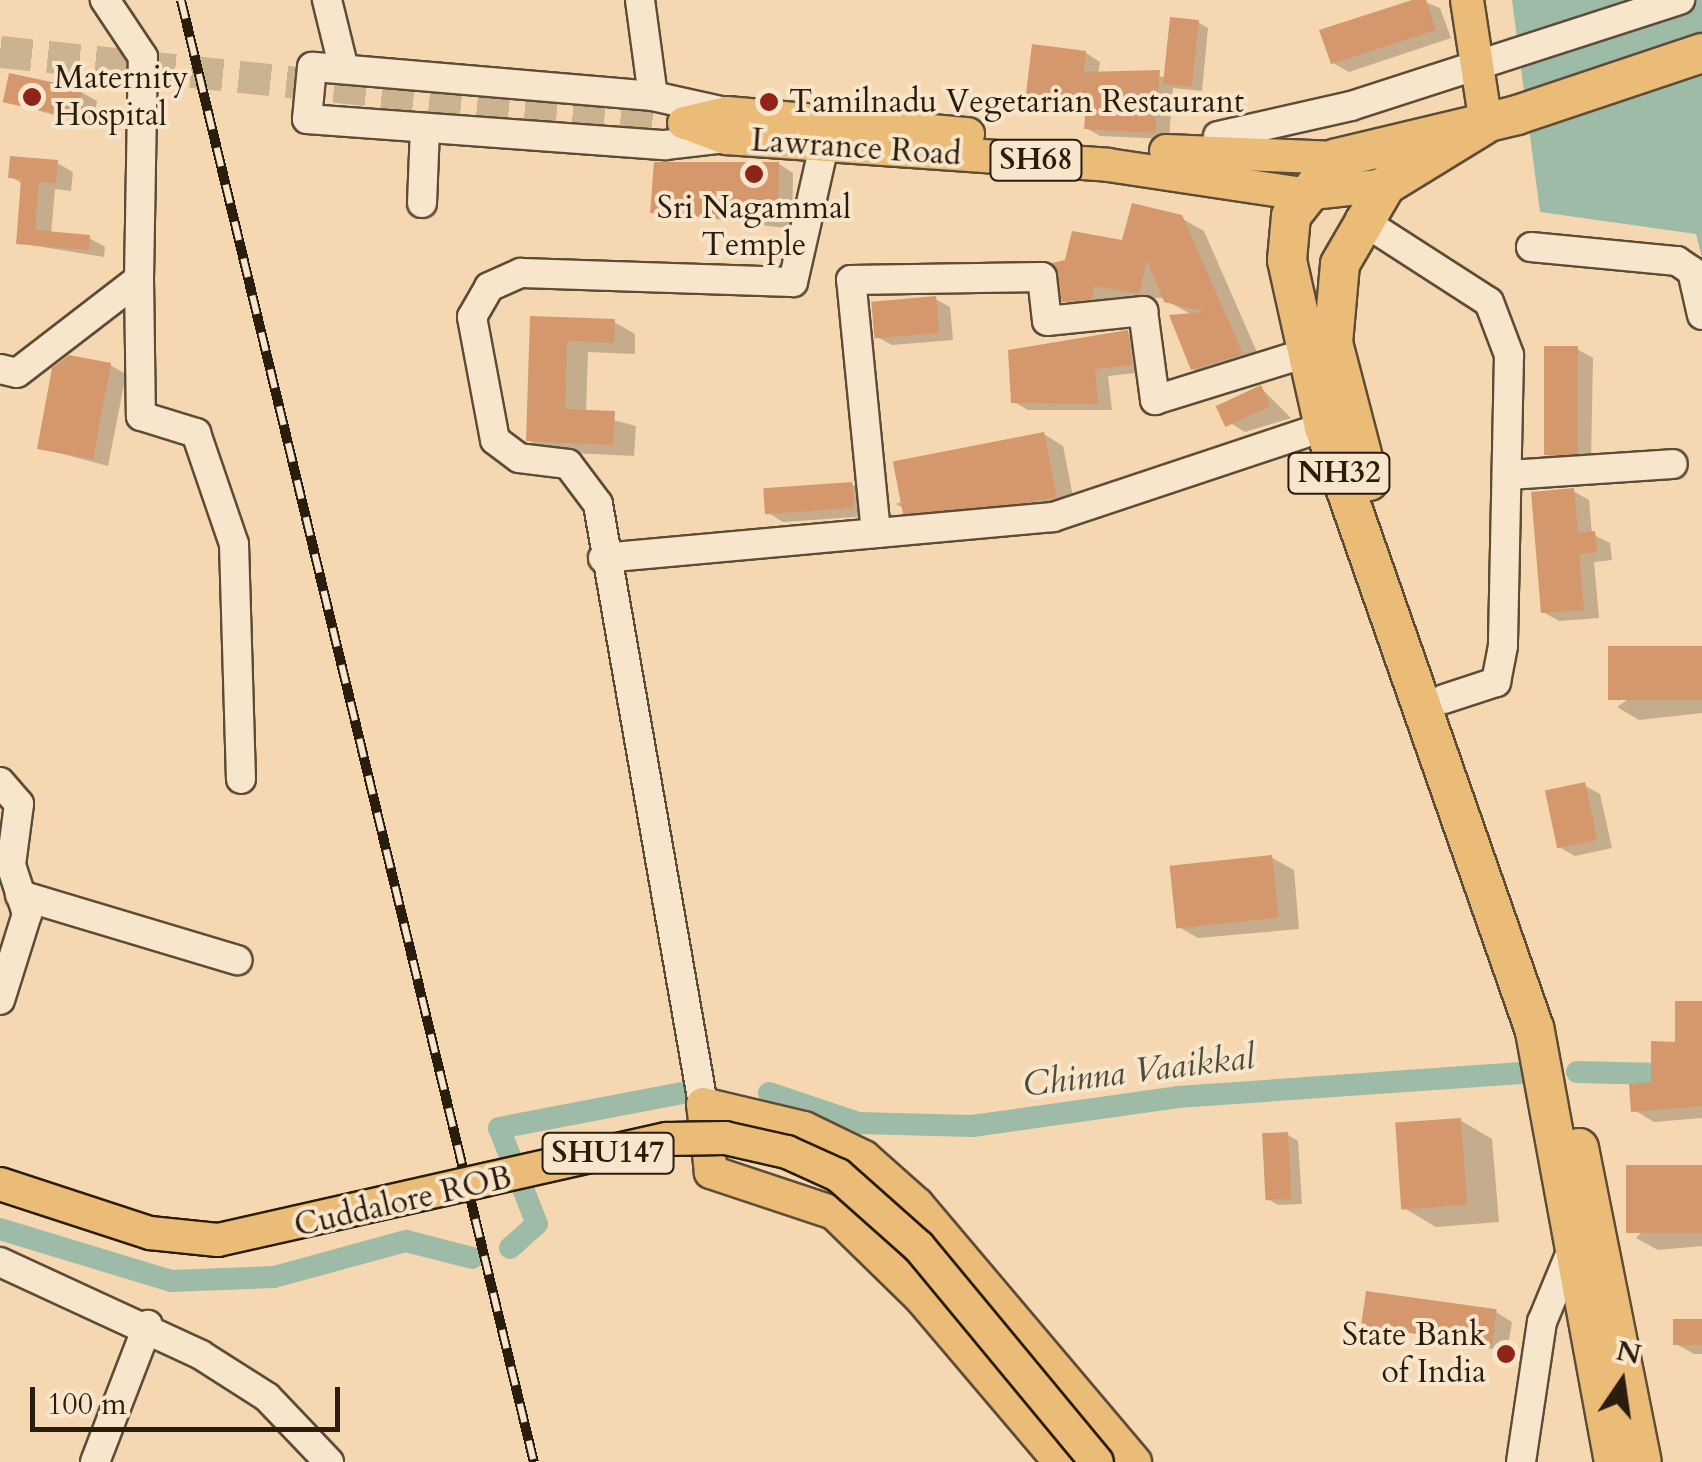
<!DOCTYPE html>
<html>
<head>
<meta charset="utf-8">
<style>
	body { margin:0 }
	#map { position:relative; width:1702px; height:1462px; overflow:hidden; background:#f5d8b1; font-family:Cardo,serif }
	div>[style] { position:absolute }
	[style*='--x'] { left:calc(var(--x)*1px); top:calc(var(--y)*1px); width:calc(var(--w)*1px); rotate:calc(var(--a)*1deg) }
	.water>* { inset:0; background:#9dbba6 }
	.shadow>* { inset:0; background:#0003 }
	.canal>* { height:22px; margin:-11px; padding:0 11px; transform-origin:11px; border-radius:11px; background:#9dbba6 }
	.building>* { inset:0; background:#d5986d; transform-origin:0 0 }
	.major-tunnel>* { height:32px; margin-top:-16px; transform-origin:0; background:repeating-linear-gradient(90deg,#ccb390 0 32px,transparent 0 48px) }
	.roads { filter:drop-shadow(2px 0 #5d4c36) drop-shadow(-2px 0 #5d4c36) drop-shadow(0 2px #5d4c36) drop-shadow(0 -2px #5d4c36) }
	.minor>* { height:28px; margin:-14px; padding:0 14px; transform-origin:14px; border-radius:14px; background:#f8e6cc }
	.major>* { height:32px; margin:-16px; padding:0 16px; transform-origin:16px; border-radius:16px; background:#eabc78 }
	.highway>* { height:38px; margin:-19px; padding:0 19px; transform-origin:19px; border-radius:19px; background:#eabc78 }
	.rail>* { height:10px; margin-top:-5px; transform-origin:0; background:repeating-linear-gradient(90deg,#f8e6cc 0 19px,#2a1d0d 0 38px); box-sizing:border-box; border-block:2px solid #2a1d0d }
	.bridges { filter:drop-shadow(2px 0 #2a1d0d) drop-shadow(-2px 0 #2a1d0d) drop-shadow(0 2px #2a1d0d) drop-shadow(0 -2px #2a1d0d) }
	.major-bridge>* { height:32px; margin:-16px; padding:0 16px; transform-origin:16px; border-radius:16px; background:#eabc78 }
	.dots>* { width:28px; height:28px; translate:-50% -50%; box-sizing:border-box; border:5px solid #f8e6cc; border-radius:50% }
	span { translate:-50% -50%; white-space:nowrap; text-align:center; line-height:1.15; -webkit-text-stroke:8px #f8e6cc; paint-order:stroke }
	.shield-label span { padding:2px 8px; background:#f8e6cc; border:2px solid; border-radius:8px; -webkit-text-stroke-width:0 }
	.shield-label { font-size:30px; color:#2a1d0d; font-weight:700 }
	.poi-label { font-size:32px; color:#2a1d0d }
	.left { translate:0 -50%; text-align:left }
	.right { translate:-100% -50%; text-align:right }
	.street-label { font-size:32px; color:#2a1d0d }
	.water-label { font-size:35px; color:#4c4c3b; font-style:italic }
	.north { position:absolute; left:1572px; top:1332px; width:100px; height:100px; -webkit-text-stroke:8px #f8e6cc; paint-order:stroke; rotate:13deg; font-size:28px; font-weight:700; line-height:40px; text-align:center; color:#2a1d0d }
	.north::after { content:''; display:block; margin:auto; width:35px; height:45px; background:#2a1d0d; clip-path:polygon(50% 0,100% 100%,50% 72%,0 100%) }
	.scale { position:absolute; left:30px; top:1387px; width:310px; height:45px; box-sizing:border-box; border:5px solid #2a1d0d; border-top:0; padding-left:12px; font-size:30px; line-height:35px; white-space:nowrap; color:#2a1d0d; -webkit-text-stroke:8px #f8e6cc; paint-order:stroke }
</style>
</head>
<body>
<div id="map">
	<div class="water">
		<div style="clip-path:polygon(1512px 0,1702px 0,1702px 258px,1696px 234px,1540px 212px)"></div>
	</div>
	<div class="shadow">
		<div style="clip-path:polygon(1420px 0,1440px 8px,1451px 38px,1349px 72px,1333px 63px)"></div>
		<div style="clip-path:polygon(1198px 22px,1208px 28px,1202px 91px,1173px 88px,1169px 139px,1100px 136px,1086px 128px,1088px 106px,1029px 92px,1086px 53px,1100px 62px,1098px 74px,1167px 77px)"></div>
		<div style="clip-path:polygon(81px 92px,97px 101px,92px 126px,6px 101px)"></div>
		<div style="clip-path:polygon(57px 163px,73px 172px,71px 191px,55px 189px,51px 234px,89px 238px,105px 247px,104px 257px,18px 243px,23px 184px,11px 177px)"></div>
		<div style="clip-path:polygon(779px 164px,793px 173px,792px 229px,653px 211px)"></div>
		<div style="clip-path:polygon(1181px 218px,1204px 231px,1263px 366px,1215px 381px,1193px 369px,1192px 315px,1162px 298px,1115px 297px,1113px 310px,1086px 313px,1065px 300px,1124px 243px)"></div>
		<div style="clip-path:polygon(935px 299px,950px 307px,953px 340px,892px 345px,877px 337px)"></div>
		<div style="clip-path:polygon(533px 319px,614px 322px,635px 334px,635px 354px,588px 352px,586px 413px,636px 426px,634px 456px,550px 452px,528px 440px)"></div>
		<div style="clip-path:polygon(1127px 333px,1142px 341px,1145px 372px,1108px 376px,1112px 410px,1028px 410px,1014px 402px)"></div>
		<div style="clip-path:polygon(1577px 349px,1593px 358px,1591px 461px,1561px 463px,1545px 454px)"></div>
		<div style="clip-path:polygon(110px 365px,126px 374px,108px 466px,40px 448px)"></div>
		<div style="clip-path:polygon(1261px 388px,1291px 418px,1245px 432px,1224px 419px)"></div>
		<div style="clip-path:polygon(1044px 434px,1063px 446px,1075px 507px,915px 515px,896px 504px)"></div>
		<div style="clip-path:polygon(852px 484px,868px 494px,869px 516px,783px 522px,767px 512px)"></div>
		<div style="clip-path:polygon(1573px 491px,1589px 500px,1592px 534px,1610px 543px,1612px 560px,1594px 562px,1599px 618px,1559px 621px,1543px 612px)"></div>
		<div style="clip-path:polygon(1702px 649px,1702px 713px,1639px 720px,1617px 707px)"></div>
		<div style="clip-path:polygon(1584px 785px,1600px 794px,1612px 848px,1575px 856px,1559px 847px)"></div>
		<div style="clip-path:polygon(1272px 858px,1294px 870px,1299px 929px,1198px 938px,1177px 926px)"></div>
		<div style="clip-path:polygon(1702px 1003px,1702px 1118px,1654px 1122px,1634px 1110px)"></div>
		<div style="clip-path:polygon(1460px 1120px,1492px 1139px,1499px 1222px,1436px 1227px,1404px 1208px)"></div>
		<div style="clip-path:polygon(1288px 1135px,1298px 1141px,1302px 1204px,1278px 1205px,1268px 1199px)"></div>
		<div style="clip-path:polygon(1702px 1167px,1702px 1246px,1658px 1250px,1636px 1238px)"></div>
		<div style="clip-path:polygon(1496px 1312px,1512px 1322px,1507px 1352px,1364px 1324px)"></div>
		<div style="clip-path:polygon(1702px 1321px,1702px 1354px,1694px 1354px,1678px 1345px)"></div>
	</div>
	<div class="canal">
		<div style="--x:1577;--y:1072;--w:125;--a:1.4"></div>
		<div style="--x:769;--y:1093;--w:94;--a:18.6"></div>
		<div style="--x:858;--y:1123;--w:114;--a:1.5"></div>
		<div style="--x:972;--y:1126;--w:208;--a:-8"></div>
		<div style="--x:1178;--y:1097;--w:344;--a:-4"></div>
		<div style="--x:0;--y:1229;--w:179;--a:16.9"></div>
		<div style="--x:171;--y:1281;--w:103;--a:-2.2"></div>
		<div style="--x:274;--y:1277;--w:137;--a:-15.3"></div>
		<div style="--x:406;--y:1241;--w:68;--a:14.4"></div>
		<div style="--x:510;--y:1248;--w:36;--a:-42"></div>
		<div style="--x:537;--y:1224;--w:103;--a:-111.6"></div>
		<div style="--x:499;--y:1128;--w:186;--a:-10.8"></div>
	</div>
	<div class="building">
		<div style="clip-path:polygon(1412px 0,1426px 0,1436px 30px,1331px 64px,1319px 30px)"></div>
		<div style="left:1170px;top:17px;width:29px;height:67px;rotate:6deg"></div>
		<div style="clip-path:polygon(1032px 44px,1086px 51px,1084px 72px,1160px 70px,1155px 133px,1084px 129px,1086px 101px,1026px 94px)"></div>
		<div style="left:9px;top:73px;width:75px;height:30px;rotate:12deg"></div>
		<div style="clip-path:polygon(10px 156px,58px 160px,56px 183px,39px 182px,35px 230px,90px 235px,89px 250px,16px 244px,21px 179px,8px 178px)"></div>
		<div style="clip-path:polygon(654px 162px,779px 162px,778px 222px,650px 213px)"></div>
		<div style="clip-path:polygon(1132px 203px,1182px 215px,1243px 354px,1191px 370px,1169px 315px,1205px 312px,1164px 302px,1147px 260px,1139px 294px,1094px 286px,1092px 299px,1062px 302px,1052px 263px,1065px 260px,1072px 231px,1122px 240px)"></div>
		<div style="left:936px;top:296px;width:37px;height:65px;rotate:85deg"></div>
		<div style="clip-path:polygon(530px 316px,615px 319px,614px 343px,567px 341px,565px 409px,615px 411px,613px 445px,526px 441px)"></div>
		<div style="clip-path:polygon(1128px 330px,1132px 365px,1095px 369px,1098px 404px,1011px 403px,1008px 350px)"></div>
		<div style="left:1544px;top:346px;width:34px;height:109px"></div>
		<div style="clip-path:polygon(69px 355px,111px 363px,93px 459px,37px 449px,52px 368px)"></div>
		<div style="left:1261px;top:385px;width:23px;height:50px;rotate:65deg"></div>
		<div style="left:1044px;top:432px;width:66px;height:154px;rotate:79deg"></div>
		<div style="left:852px;top:482px;width:26px;height:89px;rotate:86deg"></div>
		<div style="clip-path:polygon(1574px 488px,1578px 533px,1595px 531px,1597px 552px,1579px 554px,1584px 610px,1541px 613px,1531px 492px)"></div>
		<div style="left:1702px;top:646px;width:54px;height:94px;rotate:90deg"></div>
		<div style="left:1585px;top:782px;width:59px;height:41px;rotate:78deg"></div>
		<div style="left:1272px;top:855px;width:63px;height:103px;rotate:84deg"></div>
		<div style="clip-path:polygon(1675px 1001px,1702px 1001px,1702px 1106px,1631px 1112px,1629px 1084px,1651px 1082px,1651px 1041px,1675px 1042px)"></div>
		<div style="left:1461px;top:1118px;width:87px;height:66px;rotate:86deg"></div>
		<div style="left:1288px;top:1132px;width:67px;height:26px;rotate:87deg"></div>
		<div style="left:1702px;top:1165px;width:68px;height:76px;rotate:90deg"></div>
		<div style="left:1366px;top:1291px;width:132px;height:35px;rotate:8deg"></div>
		<div style="left:1702px;top:1319px;width:26px;height:29px;rotate:90deg"></div>
	</div>
	<div class="major-tunnel">
		<div style="--x:0;--y:52;--w:678;--a:5.93"></div>
	</div>
	<div class="roads">
		<div class="minor">
			<div style="--x:327;--y:0;--w:71;--a:76.2"></div>
			<div style="--x:640;--y:0;--w:97;--a:82.3"></div>
			<div style="--x:725;--y:112;--w:74;--a:-167.5"></div>
			<div style="--x:653;--y:96;--w:342;--a:-175.1"></div>
			<div style="--x:312;--y:67;--w:52;--a:95.5"></div>
			<div style="--x:307;--y:119;--w:359;--a:4.2"></div>
			<div style="--x:665;--y:145;--w:61;--a:-6.5"></div>
			<div style="--x:1218;--y:136;--w:136;--a:-12.7"></div>
			<div style="--x:1351;--y:106;--w:346;--a:-17.9"></div>
			<div style="--x:422;--y:203;--w:75;--a:-87.7"></div>
			<div style="--x:1360;--y:219;--w:153;--a:32.8"></div>
			<div style="--x:1489;--y:302;--w:57;--a:69.3"></div>
			<div style="--x:1509;--y:355;--w:291;--a:91.2"></div>
			<div style="--x:1503;--y:646;--w:37;--a:101"></div>
			<div style="--x:1496;--y:682;--w:55;--a:161.9"></div>
			<div style="--x:1531;--y:247;--w:147;--a:5.5"></div>
			<div style="--x:1677;--y:261;--w:18;--a:34"></div>
			<div style="--x:1692;--y:271;--w:45;--a:77.2"></div>
			<div style="--x:139;--y:279;--w:137;--a:89.2"></div>
			<div style="--x:141;--y:416;--w:58;--a:17.2"></div>
			<div style="--x:196;--y:433;--w:117;--a:71.1"></div>
			<div style="--x:234;--y:544;--w:235;--a:88.3"></div>
			<div style="--x:0;--y:369;--w:17;--a:13"></div>
			<div style="--x:17;--y:373;--w:154;--a:-37.6"></div>
			<div style="--x:139;--y:279;--w:222;--a:-89"></div>
			<div style="--x:143;--y:57;--w:69;--a:-123.7"></div>
			<div style="--x:1508;--y:475;--w:165;--a:-3.8"></div>
			<div style="--x:876;--y:533;--w:254;--a:-95.6"></div>
			<div style="--x:851;--y:280;--w:191;--a:-0.9"></div>
			<div style="--x:1042;--y:277;--w:44;--a:83.5"></div>
			<div style="--x:1047;--y:321;--w:97;--a:-5.9"></div>
			<div style="--x:1143;--y:311;--w:90;--a:82.3"></div>
			<div style="--x:1155;--y:400;--w:158;--a:-17.3"></div>
			<div style="--x:603;--y:558;--w:452;--a:-5.2"></div>
			<div style="--x:1053;--y:517;--w:286;--a:-18.4"></div>
			<div style="--x:0;--y:782;--w:29;--a:49"></div>
			<div style="--x:19;--y:804;--w:62;--a:97.5"></div>
			<div style="--x:11;--y:865;--w:52;--a:71.9"></div>
			<div style="--x:27;--y:914;--w:90;--a:107.4"></div>
			<div style="--x:20;--y:895;--w:227;--a:16.7"></div>
			<div style="--x:703;--y:1104;--w:609;--a:-99.93"></div>
			<div style="--x:598;--y:504;--w:50;--a:-126.9"></div>
			<div style="--x:568;--y:464;--w:49;--a:-173"></div>
			<div style="--x:519;--y:458;--w:30;--a:-143"></div>
			<div style="--x:495;--y:440;--w:125;--a:-100.6"></div>
			<div style="--x:472;--y:317;--w:34;--a:-60"></div>
			<div style="--x:489;--y:287;--w:35;--a:-24"></div>
			<div style="--x:521;--y:273;--w:272;--a:1.9"></div>
			<div style="--x:793;--y:282;--w:139;--a:-77.2"></div>
			<div style="--x:0;--y:1262;--w:221;--a:24.8"></div>
			<div style="--x:201;--y:1355;--w:78;--a:32.5"></div>
			<div style="--x:267;--y:1397;--w:90;--a:46.4"></div>
			<div style="--x:95;--y:1462;--w:147;--a:-68.9"></div>
			<div style="--x:1521;--y:1462;--w:142;--a:-81.5"></div>
			<div style="--x:1542;--y:1322;--w:76;--a:-67.5"></div>
		</div>
		<div class="major">
			<div style="--x:1467;--y:0;--w:125;--a:81.3"></div>
			<div style="--x:684;--y:123;--w:44;--a:-13.1"></div>
			<div style="--x:727;--y:113;--w:242;--a:5"></div>
			<div style="--x:686;--y:123;--w:43;--a:20.6"></div>
			<div style="--x:726;--y:138;--w:383;--a:4"></div>
			<div style="--x:1108;--y:165;--w:197;--a:8.5"></div>
			<div style="--x:1303;--y:194;--w:83;--a:-6.2"></div>
			<div style="--x:1166;--y:151;--w:171;--a:2.3"></div>
			<div style="--x:1060;--y:1462;--w:216;--a:-130.3"></div>
			<div style="--x:920;--y:1297;--w:120;--a:-135.7"></div>
			<div style="--x:834;--y:1213;--w:130;--a:-161.6"></div>
			<div style="--x:711;--y:1172;--w:68;--a:-96.7"></div>
			<div style="--x:703;--y:1104;--w:104;--a:13.4"></div>
			<div style="--x:804;--y:1128;--w:67;--a:25.8"></div>
			<div style="--x:864;--y:1157;--w:71;--a:41.6"></div>
			<div style="--x:917;--y:1204;--w:338;--a:49.8"></div>
		</div>
		<div class="highway">
			<div style="--x:1369;--y:481;--w:143;--a:-104.6"></div>
			<div style="--x:1333;--y:343;--w:79;--a:-84.9"></div>
			<div style="--x:1340;--y:264;--w:91;--a:-59.8"></div>
			<div style="--x:1386;--y:185;--w:115;--a:-31.5"></div>
			<div style="--x:1579;--y:1148;--w:320;--a:78.7"></div>
			<div style="--x:1614;--y:1462;--w:441;--a:-100.4"></div>
			<div style="--x:1534;--y:1028;--w:637;--a:-109.26"></div>
			<div style="--x:1324;--y:427;--w:171;--a:-102.5"></div>
			<div style="--x:1287;--y:260;--w:44;--a:-84.8"></div>
			<div style="--x:1291;--y:216;--w:74;--a:-51.6"></div>
			<div style="--x:1337;--y:158;--w:185;--a:-13.4"></div>
			<div style="--x:1517;--y:115;--w:195;--a:-18.5"></div>
		</div>
	</div>
	<div class="rail">
		<div style="--x:181;--y:0;--w:1504;--a:76.43"></div>
	</div>
	<div class="bridges">
		<div class="major-bridge">
			<div style="--x:0;--y:1184;--w:158;--a:18.1"></div>
			<div style="--x:150;--y:1233;--w:68;--a:5.9"></div>
			<div style="--x:218;--y:1240;--w:460;--a:-12.7"></div>
			<div style="--x:667;--y:1139;--w:58;--a:-1"></div>
			<div style="--x:725;--y:1138;--w:64;--a:12.7"></div>
			<div style="--x:787;--y:1152;--w:56;--a:24.3"></div>
			<div style="--x:838;--y:1175;--w:108;--a:41.6"></div>
			<div style="--x:919;--y:1247;--w:279;--a:50.4"></div>
		</div>
	</div>
	<div class="dots">
		<div style="left:32px;top:97px;background:#8f2418"></div>
		<div style="left:769px;top:102px;background:#8f2418"></div>
		<div style="left:754px;top:174px;background:#8f2418"></div>
		<div style="left:1506px;top:1354px;background:#8f2418"></div>
	</div>
	<div class="shield-label">
		<span style="left:1036px;top:160px">SH68</span>
		<span style="left:1339px;top:473px">NH32</span>
		<span style="left:608px;top:1153px">SHU147</span>
	</div>
	<div class="poi-label">
		<span class="left" style="left:54px;top:97px">Maternity<br>Hospital</span>
		<span class="left" style="left:789px;top:102px">Tamilnadu Vegetarian Restaurant</span>
		<span style="left:754px;top:227px">Sri Nagammal<br>Temple</span>
		<span class="right" style="left:1486px;top:1354px">State Bank<br>of India</span>
	</div>
	<div class="street-label">
		<span style="left:856px;top:148px;rotate:4deg">Lawrance Road</span>
		<span style="left:403px;top:1202px;rotate:-13deg">Cuddalore ROB</span>
	</div>
	<div class="water-label">
		<span style="left:1139px;top:1071px;rotate:-7deg">Chinna Vaaikkal</span>
	</div>
	<div class="north">N</div>
	<div class="scale">100 m</div>
</div>
</body>
</html>
